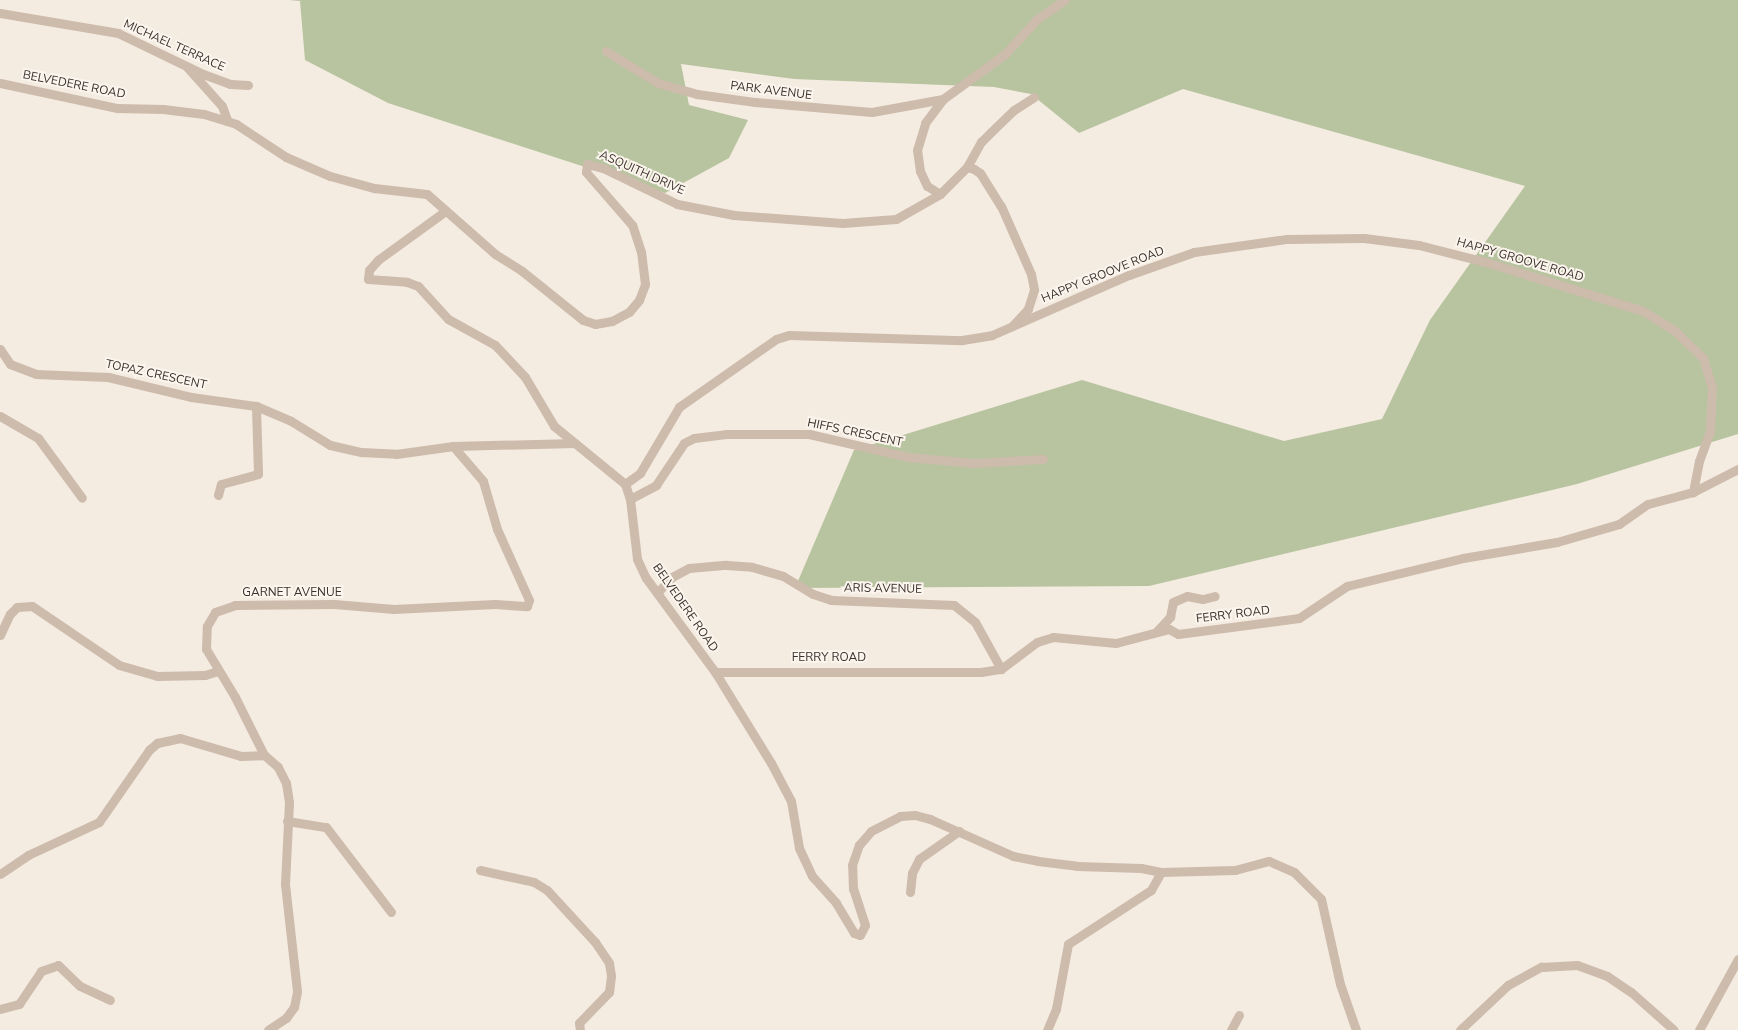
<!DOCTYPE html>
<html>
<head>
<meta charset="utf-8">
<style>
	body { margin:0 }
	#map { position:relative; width:1738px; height:1030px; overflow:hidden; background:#f4ebe1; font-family:"Nunito Sans",sans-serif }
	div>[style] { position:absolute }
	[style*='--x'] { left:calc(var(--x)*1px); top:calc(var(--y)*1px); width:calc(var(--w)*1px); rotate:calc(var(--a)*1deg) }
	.green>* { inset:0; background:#b8c4a0 }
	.street>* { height:9px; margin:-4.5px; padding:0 4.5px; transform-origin:4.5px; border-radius:4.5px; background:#cdbbac }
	span { translate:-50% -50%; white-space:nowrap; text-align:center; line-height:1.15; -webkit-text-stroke:4px #fbf5ee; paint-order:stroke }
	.street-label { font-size:12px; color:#3b302b }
</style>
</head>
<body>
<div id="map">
	<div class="green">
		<div style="clip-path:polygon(289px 0,1738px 0,1738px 434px,1577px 484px,1149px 586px,795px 588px,854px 450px,1082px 380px,1284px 441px,1382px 419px,1430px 320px,1525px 186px,1183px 89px,1079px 133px,1031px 94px,994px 87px,794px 79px,681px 64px,689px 105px,748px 120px,729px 158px,665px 193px,388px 103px,305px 60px,300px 1px)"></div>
	</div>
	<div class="street">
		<div style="--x:0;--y:13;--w:120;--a:9.6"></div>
		<div style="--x:118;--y:33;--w:94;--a:25.8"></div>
		<div style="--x:203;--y:74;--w:29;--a:20"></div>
		<div style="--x:230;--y:84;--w:18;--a:3"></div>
		<div style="--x:606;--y:51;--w:61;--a:31.6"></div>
		<div style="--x:658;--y:83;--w:41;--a:15.8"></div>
		<div style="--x:697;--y:94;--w:59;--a:7.9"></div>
		<div style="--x:755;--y:102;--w:117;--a:4.9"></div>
		<div style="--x:872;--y:112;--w:72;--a:-10.4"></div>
		<div style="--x:187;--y:67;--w:52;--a:48.1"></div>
		<div style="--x:222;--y:106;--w:15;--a:70"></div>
		<div style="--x:0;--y:83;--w:120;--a:12.1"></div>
		<div style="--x:117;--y:108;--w:46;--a:1.2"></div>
		<div style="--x:163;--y:109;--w:41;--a:7"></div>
		<div style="--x:204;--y:114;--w:34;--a:17"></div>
		<div style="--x:236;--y:124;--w:60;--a:33.4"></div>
		<div style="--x:286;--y:157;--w:48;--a:23.4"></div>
		<div style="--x:330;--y:176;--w:46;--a:15.3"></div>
		<div style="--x:374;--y:188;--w:53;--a:6.5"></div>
		<div style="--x:427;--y:194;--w:91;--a:41.4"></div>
		<div style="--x:495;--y:254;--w:32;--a:32"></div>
		<div style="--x:522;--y:271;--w:78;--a:38.8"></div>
		<div style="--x:583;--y:320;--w:13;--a:18"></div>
		<div style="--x:595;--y:324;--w:17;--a:-10"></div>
		<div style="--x:612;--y:321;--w:19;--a:-28"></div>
		<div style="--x:629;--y:312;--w:16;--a:-50"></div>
		<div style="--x:639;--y:300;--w:17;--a:-69"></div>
		<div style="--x:645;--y:284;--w:32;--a:-97"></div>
		<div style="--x:641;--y:252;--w:28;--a:-108"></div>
		<div style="--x:632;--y:225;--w:70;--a:-131"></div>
		<div style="--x:586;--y:172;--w:8;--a:-83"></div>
		<div style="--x:587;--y:164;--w:16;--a:14"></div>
		<div style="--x:603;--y:168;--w:82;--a:25.9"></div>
		<div style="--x:677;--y:204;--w:58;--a:10.9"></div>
		<div style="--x:734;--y:215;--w:109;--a:4.2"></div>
		<div style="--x:843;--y:223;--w:53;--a:-4.3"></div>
		<div style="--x:896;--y:219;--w:51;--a:-29.6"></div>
		<div style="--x:940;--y:194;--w:38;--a:-45"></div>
		<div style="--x:967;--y:167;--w:7;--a:16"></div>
		<div style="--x:974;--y:169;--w:7;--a:34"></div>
		<div style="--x:980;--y:173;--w:39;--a:58"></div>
		<div style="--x:1001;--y:206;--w:74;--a:66.2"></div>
		<div style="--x:1031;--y:274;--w:16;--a:79"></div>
		<div style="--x:1034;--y:290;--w:20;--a:108"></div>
		<div style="--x:1028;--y:309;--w:23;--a:133"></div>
		<div style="--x:967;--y:167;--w:29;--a:-61"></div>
		<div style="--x:981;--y:142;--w:14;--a:-45"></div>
		<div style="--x:991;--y:132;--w:32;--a:-44"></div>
		<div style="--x:1014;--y:110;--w:24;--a:-33"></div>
		<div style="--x:940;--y:194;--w:15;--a:-148"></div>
		<div style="--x:927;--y:186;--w:17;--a:-115"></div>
		<div style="--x:920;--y:171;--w:21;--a:-98"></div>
		<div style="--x:917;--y:150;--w:28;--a:-73"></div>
		<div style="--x:925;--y:123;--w:30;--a:-53"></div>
		<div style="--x:943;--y:99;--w:77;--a:-36"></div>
		<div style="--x:1005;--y:54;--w:46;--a:-47.6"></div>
		<div style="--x:1036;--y:20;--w:35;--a:-35"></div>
		<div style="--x:444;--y:212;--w:82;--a:144"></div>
		<div style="--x:378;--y:260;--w:13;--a:132"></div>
		<div style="--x:369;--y:270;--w:9;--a:96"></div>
		<div style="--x:368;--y:279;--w:39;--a:4"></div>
		<div style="--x:407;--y:282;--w:12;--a:20"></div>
		<div style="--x:418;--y:286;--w:45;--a:47.7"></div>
		<div style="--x:448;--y:319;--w:54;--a:29"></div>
		<div style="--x:495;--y:345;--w:44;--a:46.8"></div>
		<div style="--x:525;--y:377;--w:57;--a:59.4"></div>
		<div style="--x:554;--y:426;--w:92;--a:39.2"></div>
		<div style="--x:625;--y:484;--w:16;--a:72"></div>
		<div style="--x:630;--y:499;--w:60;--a:83.3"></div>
		<div style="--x:637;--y:559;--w:21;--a:65"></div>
		<div style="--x:646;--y:578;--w:117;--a:53.7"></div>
		<div style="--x:715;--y:672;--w:107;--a:58.4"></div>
		<div style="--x:771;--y:763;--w:43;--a:62.2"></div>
		<div style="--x:791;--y:801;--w:48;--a:80.3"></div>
		<div style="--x:799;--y:848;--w:31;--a:65"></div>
		<div style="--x:812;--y:876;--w:36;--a:48"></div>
		<div style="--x:836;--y:903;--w:35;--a:59"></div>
		<div style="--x:854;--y:933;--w:6;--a:18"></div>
		<div style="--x:860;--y:935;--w:11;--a:-63"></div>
		<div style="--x:865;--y:925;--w:38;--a:-108"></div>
		<div style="--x:853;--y:889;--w:24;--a:-92"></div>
		<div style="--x:852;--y:865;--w:21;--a:-71"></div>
		<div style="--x:859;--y:845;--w:18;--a:-49"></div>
		<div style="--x:871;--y:831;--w:33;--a:-27"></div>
		<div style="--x:900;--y:816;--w:15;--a:-4"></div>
		<div style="--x:915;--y:815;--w:16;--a:15"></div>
		<div style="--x:930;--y:819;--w:91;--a:24"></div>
		<div style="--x:1013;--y:856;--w:25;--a:11"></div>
		<div style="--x:1038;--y:861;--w:39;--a:7"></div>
		<div style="--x:1077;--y:866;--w:64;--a:1.8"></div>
		<div style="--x:1141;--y:868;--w:20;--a:11"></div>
		<div style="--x:1161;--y:872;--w:21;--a:119"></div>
		<div style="--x:1151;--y:890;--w:99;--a:147"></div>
		<div style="--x:1068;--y:944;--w:66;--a:100.5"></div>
		<div style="--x:1056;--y:1009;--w:23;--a:113"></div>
		<div style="--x:0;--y:349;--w:18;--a:56"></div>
		<div style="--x:10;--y:364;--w:28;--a:21"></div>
		<div style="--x:36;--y:374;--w:72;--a:2.4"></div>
		<div style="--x:108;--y:377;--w:85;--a:13.5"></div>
		<div style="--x:191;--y:397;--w:66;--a:7.9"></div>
		<div style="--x:256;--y:406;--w:38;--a:23"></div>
		<div style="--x:291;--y:421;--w:46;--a:31.6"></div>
		<div style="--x:330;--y:445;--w:32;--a:13"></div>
		<div style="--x:361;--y:452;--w:35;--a:3"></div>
		<div style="--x:396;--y:454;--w:58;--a:-8"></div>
		<div style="--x:453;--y:446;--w:122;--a:-1.4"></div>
		<div style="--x:0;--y:416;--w:44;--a:30.1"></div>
		<div style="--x:38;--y:438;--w:74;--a:53.7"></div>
		<div style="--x:625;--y:484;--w:19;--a:-36"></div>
		<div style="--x:640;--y:473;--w:77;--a:-59.4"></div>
		<div style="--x:679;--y:407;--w:118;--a:-35"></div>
		<div style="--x:776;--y:339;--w:14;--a:-17"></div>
		<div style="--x:789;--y:335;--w:173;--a:1.7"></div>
		<div style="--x:962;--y:340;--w:30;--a:-9"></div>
		<div style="--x:992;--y:335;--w:150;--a:-23.7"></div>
		<div style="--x:1129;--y:275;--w:69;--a:-19.5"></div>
		<div style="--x:1194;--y:252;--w:94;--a:-8"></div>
		<div style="--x:1287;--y:239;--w:77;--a:-0.7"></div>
		<div style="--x:1364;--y:238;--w:55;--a:7.3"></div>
		<div style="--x:1419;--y:245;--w:72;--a:14.4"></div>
		<div style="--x:1489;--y:263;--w:161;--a:17.3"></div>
		<div style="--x:1643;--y:311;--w:39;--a:32"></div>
		<div style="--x:1676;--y:332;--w:37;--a:44"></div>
		<div style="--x:1703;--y:358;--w:30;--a:73"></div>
		<div style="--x:1712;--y:387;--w:44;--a:92.6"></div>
		<div style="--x:1710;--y:431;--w:32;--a:110"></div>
		<div style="--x:1699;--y:461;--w:32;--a:101"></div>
		<div style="--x:218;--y:495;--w:11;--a:-75"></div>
		<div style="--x:221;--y:484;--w:38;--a:-15"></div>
		<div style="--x:258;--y:474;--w:68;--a:-91.7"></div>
		<div style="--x:630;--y:499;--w:30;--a:-28"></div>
		<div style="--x:656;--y:485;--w:50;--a:-56.3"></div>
		<div style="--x:684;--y:443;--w:11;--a:-27"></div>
		<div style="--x:694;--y:438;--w:32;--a:-7"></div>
		<div style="--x:726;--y:434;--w:83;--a:0"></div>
		<div style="--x:809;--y:434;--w:102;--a:13.1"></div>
		<div style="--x:908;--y:457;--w:66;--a:5.2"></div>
		<div style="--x:974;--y:463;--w:69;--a:-3.3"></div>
		<div style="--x:657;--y:593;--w:22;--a:-47"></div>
		<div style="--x:672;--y:577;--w:19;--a:-28"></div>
		<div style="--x:689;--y:568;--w:37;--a:-5"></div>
		<div style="--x:726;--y:565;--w:26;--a:4"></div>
		<div style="--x:752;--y:567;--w:32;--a:16"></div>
		<div style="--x:783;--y:576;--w:35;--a:31"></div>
		<div style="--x:813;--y:594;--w:19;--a:18"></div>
		<div style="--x:831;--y:600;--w:123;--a:2.3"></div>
		<div style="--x:954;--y:605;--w:27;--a:39"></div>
		<div style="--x:975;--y:622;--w:54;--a:61"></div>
		<div style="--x:1156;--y:632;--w:21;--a:-47"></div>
		<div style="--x:1170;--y:617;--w:15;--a:-79"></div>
		<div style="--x:1173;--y:602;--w:15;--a:-23"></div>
		<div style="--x:1187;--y:596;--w:16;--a:11"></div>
		<div style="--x:1203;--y:599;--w:12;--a:-14"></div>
		<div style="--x:0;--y:635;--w:23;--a:-65"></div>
		<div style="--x:10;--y:614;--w:10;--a:-45"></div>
		<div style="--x:17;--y:607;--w:15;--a:-4"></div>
		<div style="--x:32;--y:606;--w:105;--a:34.1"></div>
		<div style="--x:119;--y:665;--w:40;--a:16"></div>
		<div style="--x:157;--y:676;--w:48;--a:-1.2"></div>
		<div style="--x:205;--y:675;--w:14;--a:-17"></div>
		<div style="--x:715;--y:672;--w:266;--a:0"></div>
		<div style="--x:981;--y:672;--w:20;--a:-9"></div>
		<div style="--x:1001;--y:669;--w:45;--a:-36.9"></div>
		<div style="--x:1037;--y:642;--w:17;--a:-17"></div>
		<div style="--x:1053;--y:637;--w:63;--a:5.4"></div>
		<div style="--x:1116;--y:643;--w:55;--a:-14.8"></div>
		<div style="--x:1169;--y:629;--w:10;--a:29"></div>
		<div style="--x:1178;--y:634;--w:122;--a:-7.5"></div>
		<div style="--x:1299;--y:618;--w:58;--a:-33.7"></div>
		<div style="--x:1347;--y:586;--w:119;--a:-13.6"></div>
		<div style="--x:1463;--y:558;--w:95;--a:-9.7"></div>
		<div style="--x:1557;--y:542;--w:65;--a:-16.2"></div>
		<div style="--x:1619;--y:524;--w:35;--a:-35"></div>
		<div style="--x:1648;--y:504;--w:47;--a:-14.9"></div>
		<div style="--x:1693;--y:492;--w:51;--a:-27.1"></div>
		<div style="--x:287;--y:821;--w:39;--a:9"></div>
		<div style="--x:326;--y:827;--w:107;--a:52.6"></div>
		<div style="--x:480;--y:870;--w:55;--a:12.5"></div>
		<div style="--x:534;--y:882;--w:15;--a:32"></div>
		<div style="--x:547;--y:890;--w:71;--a:47.3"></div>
		<div style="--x:595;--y:942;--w:25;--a:56"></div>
		<div style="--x:609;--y:963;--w:13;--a:81"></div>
		<div style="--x:611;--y:976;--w:16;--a:97"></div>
		<div style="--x:609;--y:992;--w:43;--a:134.1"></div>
		<div style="--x:579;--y:1023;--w:7;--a:82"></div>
		<div style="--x:1161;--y:872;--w:74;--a:-1.5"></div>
		<div style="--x:1235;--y:870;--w:35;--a:-15"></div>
		<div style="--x:1269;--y:861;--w:27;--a:24"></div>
		<div style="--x:1294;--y:872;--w:38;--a:45"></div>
		<div style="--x:1321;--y:899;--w:87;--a:77.4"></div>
		<div style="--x:1340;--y:984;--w:49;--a:70.8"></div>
		<div style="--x:0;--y:874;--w:34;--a:-34"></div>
		<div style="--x:28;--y:855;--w:78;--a:-24.9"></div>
		<div style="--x:99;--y:822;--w:88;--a:-55.2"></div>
		<div style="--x:149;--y:750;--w:11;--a:-41"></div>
		<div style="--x:157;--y:743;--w:24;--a:-12"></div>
		<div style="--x:180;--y:738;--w:64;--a:16.4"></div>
		<div style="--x:241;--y:756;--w:23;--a:-2"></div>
		<div style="--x:910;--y:892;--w:19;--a:-84"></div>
		<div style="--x:912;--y:873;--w:16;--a:-63"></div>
		<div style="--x:919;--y:859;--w:49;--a:-35"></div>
		<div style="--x:0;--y:1009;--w:20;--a:-15"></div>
		<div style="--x:19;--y:1004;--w:40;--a:-56"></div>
		<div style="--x:41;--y:971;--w:18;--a:-19"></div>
		<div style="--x:58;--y:965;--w:30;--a:44"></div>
		<div style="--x:80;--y:986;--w:33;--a:25"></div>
		<div style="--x:268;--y:1030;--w:22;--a:-34"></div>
		<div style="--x:286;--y:1018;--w:14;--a:-54"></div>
		<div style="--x:294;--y:1007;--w:16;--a:-79"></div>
		<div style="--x:297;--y:991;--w:108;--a:-96.4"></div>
		<div style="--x:285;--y:884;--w:82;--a:-87.2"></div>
		<div style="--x:289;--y:802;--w:19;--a:-99"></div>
		<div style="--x:286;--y:783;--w:18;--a:-117"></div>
		<div style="--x:278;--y:767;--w:18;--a:-139"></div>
		<div style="--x:264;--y:755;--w:65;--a:-116.6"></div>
		<div style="--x:235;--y:697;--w:56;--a:-121.1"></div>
		<div style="--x:206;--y:649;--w:23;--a:-88"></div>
		<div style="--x:207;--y:626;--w:16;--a:-60"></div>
		<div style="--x:215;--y:612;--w:21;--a:-19"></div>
		<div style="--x:235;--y:605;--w:99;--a:-0.6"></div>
		<div style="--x:334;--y:604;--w:60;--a:4.8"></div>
		<div style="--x:394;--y:609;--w:101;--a:-2.8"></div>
		<div style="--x:495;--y:604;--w:32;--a:4"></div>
		<div style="--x:527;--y:606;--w:6;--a:-72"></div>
		<div style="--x:529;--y:600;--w:78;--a:-114.3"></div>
		<div style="--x:497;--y:529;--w:50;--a:-106.3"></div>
		<div style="--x:483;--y:481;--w:46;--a:-130.6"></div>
		<div style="--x:1231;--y:1030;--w:17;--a:-62"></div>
		<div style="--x:1460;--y:1030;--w:66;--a:-43.2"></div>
		<div style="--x:1508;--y:985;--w:38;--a:-29"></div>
		<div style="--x:1541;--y:967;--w:36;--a:-3"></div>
		<div style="--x:1577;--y:965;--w:32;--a:20"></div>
		<div style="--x:1607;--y:976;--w:29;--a:34"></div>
		<div style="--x:1631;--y:992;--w:57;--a:41.5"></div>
		<div style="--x:1699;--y:1030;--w:81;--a:-61.2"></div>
	</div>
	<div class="street-label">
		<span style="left:174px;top:46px;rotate:24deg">MICHAEL TERRACE</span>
		<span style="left:74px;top:85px;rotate:11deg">BELVEDERE ROAD</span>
		<span style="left:771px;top:91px;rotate:7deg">PARK AVENUE</span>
		<span style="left:642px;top:173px;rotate:24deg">ASQUITH DRIVE</span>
		<span style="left:1520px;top:260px;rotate:16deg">HAPPY GROOVE ROAD</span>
		<span style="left:1103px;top:275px;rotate:-22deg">HAPPY GROOVE ROAD</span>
		<span style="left:156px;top:375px;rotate:12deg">TOPAZ CRESCENT</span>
		<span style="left:855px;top:433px;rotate:12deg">HIFFS CRESCENT</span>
		<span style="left:883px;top:589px;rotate:1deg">ARIS AVENUE</span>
		<span style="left:292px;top:593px">GARNET AVENUE</span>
		<span style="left:685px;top:608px;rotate:55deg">BELVEDERE ROAD</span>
		<span style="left:1233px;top:615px;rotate:-7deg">FERRY ROAD</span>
		<span style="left:829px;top:658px">FERRY ROAD</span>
	</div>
</div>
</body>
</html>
